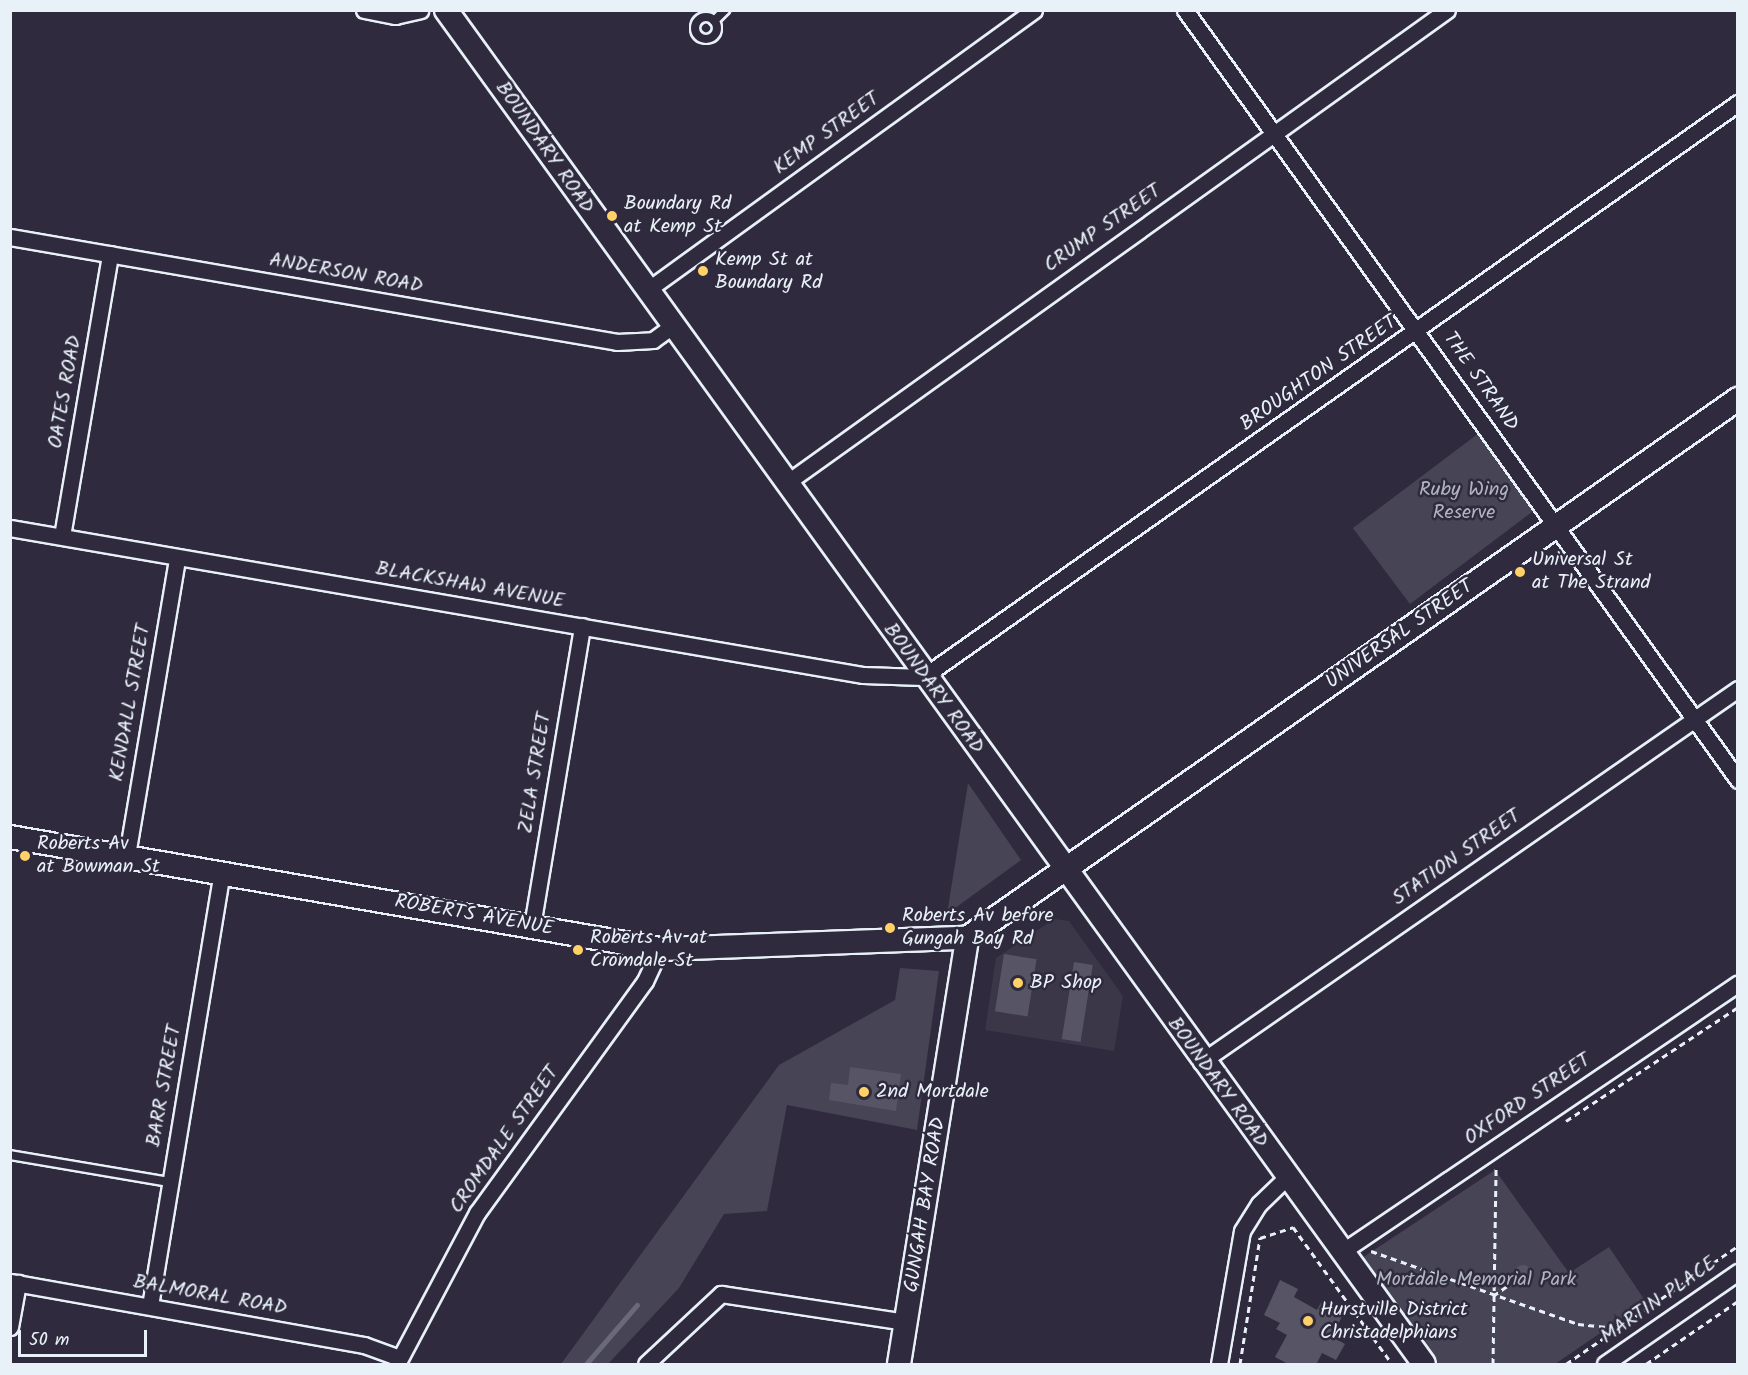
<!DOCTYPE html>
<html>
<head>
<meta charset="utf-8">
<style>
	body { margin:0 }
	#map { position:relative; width:1748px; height:1375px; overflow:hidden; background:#2f2a3d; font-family:Kalam,sans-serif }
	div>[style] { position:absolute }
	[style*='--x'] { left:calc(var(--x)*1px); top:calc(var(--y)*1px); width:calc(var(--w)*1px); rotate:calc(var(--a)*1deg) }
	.built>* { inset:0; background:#3b3749 }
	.green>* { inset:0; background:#464455; transform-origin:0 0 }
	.stream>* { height:5px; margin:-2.5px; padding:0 2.5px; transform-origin:2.5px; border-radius:2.5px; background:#696978 }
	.building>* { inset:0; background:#575565; transform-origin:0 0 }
	.round { border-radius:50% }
	.path>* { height:3px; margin-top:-1.5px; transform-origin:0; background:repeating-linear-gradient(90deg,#e8f1f8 0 6px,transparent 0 10.5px) }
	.roads { filter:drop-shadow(2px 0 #e8f1f8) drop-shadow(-2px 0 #e8f1f8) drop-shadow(0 2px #e8f1f8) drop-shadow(0 -2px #e8f1f8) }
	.lane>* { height:8px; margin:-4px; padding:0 4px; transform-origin:4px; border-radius:4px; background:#2f2a3d }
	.lane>.ring { margin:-4px; padding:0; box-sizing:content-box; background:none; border:8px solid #2f2a3d; border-radius:50% }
	.street>* { height:15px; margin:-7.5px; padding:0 7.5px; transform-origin:7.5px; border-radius:7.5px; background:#2f2a3d }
	.secondary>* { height:22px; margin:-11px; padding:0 11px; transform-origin:11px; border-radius:11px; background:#2f2a3d }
	.dots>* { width:16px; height:16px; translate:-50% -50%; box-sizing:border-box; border:3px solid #2f2a3d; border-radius:50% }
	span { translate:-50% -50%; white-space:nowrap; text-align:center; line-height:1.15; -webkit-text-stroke:5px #2f2a3d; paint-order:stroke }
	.street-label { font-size:20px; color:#e8f1f8 }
	.poi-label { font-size:20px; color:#e8f1f8 }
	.left { translate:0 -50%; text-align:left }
	.park-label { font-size:20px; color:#afb4bf }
	.frame { position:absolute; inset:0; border:12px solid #e8f1f8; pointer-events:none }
	.scale { position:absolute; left:18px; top:1330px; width:129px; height:27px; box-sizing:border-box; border:3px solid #e8f1f8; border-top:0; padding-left:8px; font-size:18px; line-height:21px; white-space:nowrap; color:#e8f1f8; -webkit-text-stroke:4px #2f2a3d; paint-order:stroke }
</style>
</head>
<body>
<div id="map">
	<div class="built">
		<div style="clip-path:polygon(1054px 919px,1069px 921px,1123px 996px,1114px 1051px,985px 1030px,996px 958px)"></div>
	</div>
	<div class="green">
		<div style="left:1479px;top:433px;width:95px;height:158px;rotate:53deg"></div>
		<div style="clip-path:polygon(968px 783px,1021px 860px,947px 914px)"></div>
		<div style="clip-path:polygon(900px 968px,939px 971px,917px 1130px,787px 1105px,767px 1211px,724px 1214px,679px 1288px,608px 1364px,561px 1364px,779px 1065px,895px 1000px)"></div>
		<div style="clip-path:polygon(1495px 1170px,1569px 1273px,1609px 1247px,1646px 1302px,1555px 1364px,1438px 1364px,1362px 1258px)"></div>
	</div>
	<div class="stream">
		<div style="--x:586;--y:1364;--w:78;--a:-49.2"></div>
	</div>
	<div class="building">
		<div style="left:1004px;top:954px;width:33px;height:58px;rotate:9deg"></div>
		<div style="left:1074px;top:962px;width:19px;height:78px;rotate:9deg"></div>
		<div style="clip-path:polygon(850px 1067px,901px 1074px,896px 1111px,829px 1100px,831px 1083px,848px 1085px)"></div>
		<div class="round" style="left:1514px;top:1265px;width:18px;height:18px"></div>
		<div style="clip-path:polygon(1280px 1280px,1298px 1289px,1294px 1297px,1317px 1310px,1323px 1299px,1345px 1310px,1332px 1337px,1345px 1344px,1336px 1360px,1322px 1353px,1316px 1365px,1290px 1365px,1275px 1357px,1287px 1335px,1276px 1329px,1280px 1323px,1264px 1315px)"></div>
	</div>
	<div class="path">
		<div style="--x:1566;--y:1121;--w:206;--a:-33.5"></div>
		<div style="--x:1371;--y:1251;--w:219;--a:19.4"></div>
		<div style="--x:1578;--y:1324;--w:39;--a:6"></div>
		<div style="--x:1493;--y:1296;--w:28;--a:-35"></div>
		<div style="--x:1240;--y:1364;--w:128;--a:-81"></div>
		<div style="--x:1260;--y:1238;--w:35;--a:-18"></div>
		<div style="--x:1293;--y:1227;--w:169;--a:54.1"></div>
		<div style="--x:1493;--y:1364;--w:198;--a:-89.1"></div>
		<div style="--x:1566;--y:1364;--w:209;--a:-34.5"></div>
		<div style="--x:1646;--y:1364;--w:112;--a:-34.4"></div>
	</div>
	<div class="roads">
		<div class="lane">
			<div class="ring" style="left:695px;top:17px;width:14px;height:14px"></div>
			<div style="--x:714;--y:21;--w:16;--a:-45"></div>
			<div style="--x:10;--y:1155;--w:162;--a:9.6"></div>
		</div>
		<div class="street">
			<div style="--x:364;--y:10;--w:32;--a:11"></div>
			<div style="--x:395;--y:16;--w:26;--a:-13"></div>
			<div style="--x:1185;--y:10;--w:948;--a:54.31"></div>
			<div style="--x:10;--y:237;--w:616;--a:9.81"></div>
			<div style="--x:617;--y:342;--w:36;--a:-3"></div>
			<div style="--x:653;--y:340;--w:22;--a:-36"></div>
			<div style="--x:646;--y:291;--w:479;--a:-35.9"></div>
			<div style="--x:785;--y:484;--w:814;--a:-35.6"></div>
			<div style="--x:10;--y:528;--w:866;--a:9.78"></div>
			<div style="--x:863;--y:675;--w:60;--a:1.9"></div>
			<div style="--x:923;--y:677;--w:997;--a:-35.16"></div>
			<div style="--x:62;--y:536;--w:286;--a:-80.3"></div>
			<div style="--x:127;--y:855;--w:301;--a:-80.4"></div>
			<div style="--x:532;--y:926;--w:304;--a:-80.5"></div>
			<div style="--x:1201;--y:1062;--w:654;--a:-34.78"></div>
			<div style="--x:1343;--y:1251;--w:477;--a:-34.1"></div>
			<div style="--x:10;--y:1282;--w:360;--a:10.1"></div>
			<div style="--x:364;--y:1345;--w:38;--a:20"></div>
			<div style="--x:150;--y:1306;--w:439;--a:-80.6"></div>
			<div style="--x:10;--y:1327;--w:45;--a:-79.7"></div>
			<div style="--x:397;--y:1364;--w:171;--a:-62.1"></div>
			<div style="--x:477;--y:1213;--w:286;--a:-54.1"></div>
			<div style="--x:645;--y:981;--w:35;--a:-65"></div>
			<div style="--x:646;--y:1364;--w:103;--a:-43"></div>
			<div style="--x:721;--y:1294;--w:187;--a:8.6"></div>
			<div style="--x:1219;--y:1364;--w:135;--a:-80.2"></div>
			<div style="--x:1242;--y:1231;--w:32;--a:-58"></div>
			<div style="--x:1259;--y:1204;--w:39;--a:-44"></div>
			<div style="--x:1605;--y:1364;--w:162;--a:-34.7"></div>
		</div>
		<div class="secondary">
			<div style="--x:446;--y:10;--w:1670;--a:54.16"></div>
			<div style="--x:10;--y:837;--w:660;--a:9.78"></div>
			<div style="--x:660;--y:949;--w:307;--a:-2.1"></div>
			<div style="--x:967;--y:938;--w:941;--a:-34.96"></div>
			<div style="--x:899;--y:1364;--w:431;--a:-80.9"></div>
		</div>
	</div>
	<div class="dots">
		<div style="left:612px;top:216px;background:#ffd166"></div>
		<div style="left:703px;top:271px;background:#ffd166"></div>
		<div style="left:1520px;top:572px;background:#ffd166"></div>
		<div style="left:25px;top:856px;background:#ffd166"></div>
		<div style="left:890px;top:928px;background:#ffd166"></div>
		<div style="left:578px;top:950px;background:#ffd166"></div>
		<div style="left:1018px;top:983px;background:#ffd166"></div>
		<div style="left:864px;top:1092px;background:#ffd166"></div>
		<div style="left:1308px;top:1321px;background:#ffd166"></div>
	</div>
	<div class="street-label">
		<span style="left:827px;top:134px;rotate:-36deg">KEMP STREET</span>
		<span style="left:544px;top:148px;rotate:55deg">BOUNDARY ROAD</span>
		<span style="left:1103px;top:229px;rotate:-35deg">CRUMP STREET</span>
		<span style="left:346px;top:274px;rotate:10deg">ANDERSON ROAD</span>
		<span style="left:1319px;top:374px;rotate:-35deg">BROUGHTON STREET</span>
		<span style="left:1480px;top:382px;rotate:55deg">THE STRAND</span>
		<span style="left:66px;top:392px;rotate:-80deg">OATES ROAD</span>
		<span style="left:470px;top:586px;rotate:10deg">BLACKSHAW AVENUE</span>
		<span style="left:1400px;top:635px;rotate:-35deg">UNIVERSAL STREET</span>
		<span style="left:933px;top:689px;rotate:54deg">BOUNDARY ROAD</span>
		<span style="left:131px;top:703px;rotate:-80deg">KENDALL STREET</span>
		<span style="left:536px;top:773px;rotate:-81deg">ZELA STREET</span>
		<span style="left:1457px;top:858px;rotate:-35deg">STATION STREET</span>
		<span style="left:474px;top:916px;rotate:10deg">ROBERTS AVENUE</span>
		<span style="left:1217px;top:1083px;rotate:54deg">BOUNDARY ROAD</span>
		<span style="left:165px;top:1086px;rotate:-80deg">BARR STREET</span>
		<span style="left:1528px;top:1100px;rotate:-34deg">OXFORD STREET</span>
		<span style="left:505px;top:1140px;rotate:-55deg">CROMDALE STREET</span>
		<span style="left:926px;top:1205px;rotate:-81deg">GUNGAH BAY ROAD</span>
		<span style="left:210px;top:1296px;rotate:10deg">BALMORAL ROAD</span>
		<span style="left:1659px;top:1301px;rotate:-35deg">MARTIN PLACE</span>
	</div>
	<div class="poi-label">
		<span class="left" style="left:624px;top:216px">Boundary Rd<br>at Kemp St</span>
		<span class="left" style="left:715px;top:272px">Kemp St at<br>Boundary Rd</span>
		<span class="left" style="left:1532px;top:572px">Universal St<br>at The Strand</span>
		<span class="left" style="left:37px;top:856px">Roberts Av<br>at Bowman St</span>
		<span class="left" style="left:902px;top:928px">Roberts Av before<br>Gungah Bay Rd</span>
		<span class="left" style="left:590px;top:950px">Roberts Av at<br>Cromdale St</span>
		<span class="left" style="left:1030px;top:983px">BP Shop</span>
		<span class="left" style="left:876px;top:1092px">2nd Mortdale</span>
		<span class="left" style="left:1320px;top:1322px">Hurstville District<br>Christadelphians</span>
	</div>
	<div class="park-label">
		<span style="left:1464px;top:502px">Ruby Wing<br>Reserve</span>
		<span style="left:1476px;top:1280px">Mortdale Memorial Park</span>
	</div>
	<div class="frame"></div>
	<div class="scale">50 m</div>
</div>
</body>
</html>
